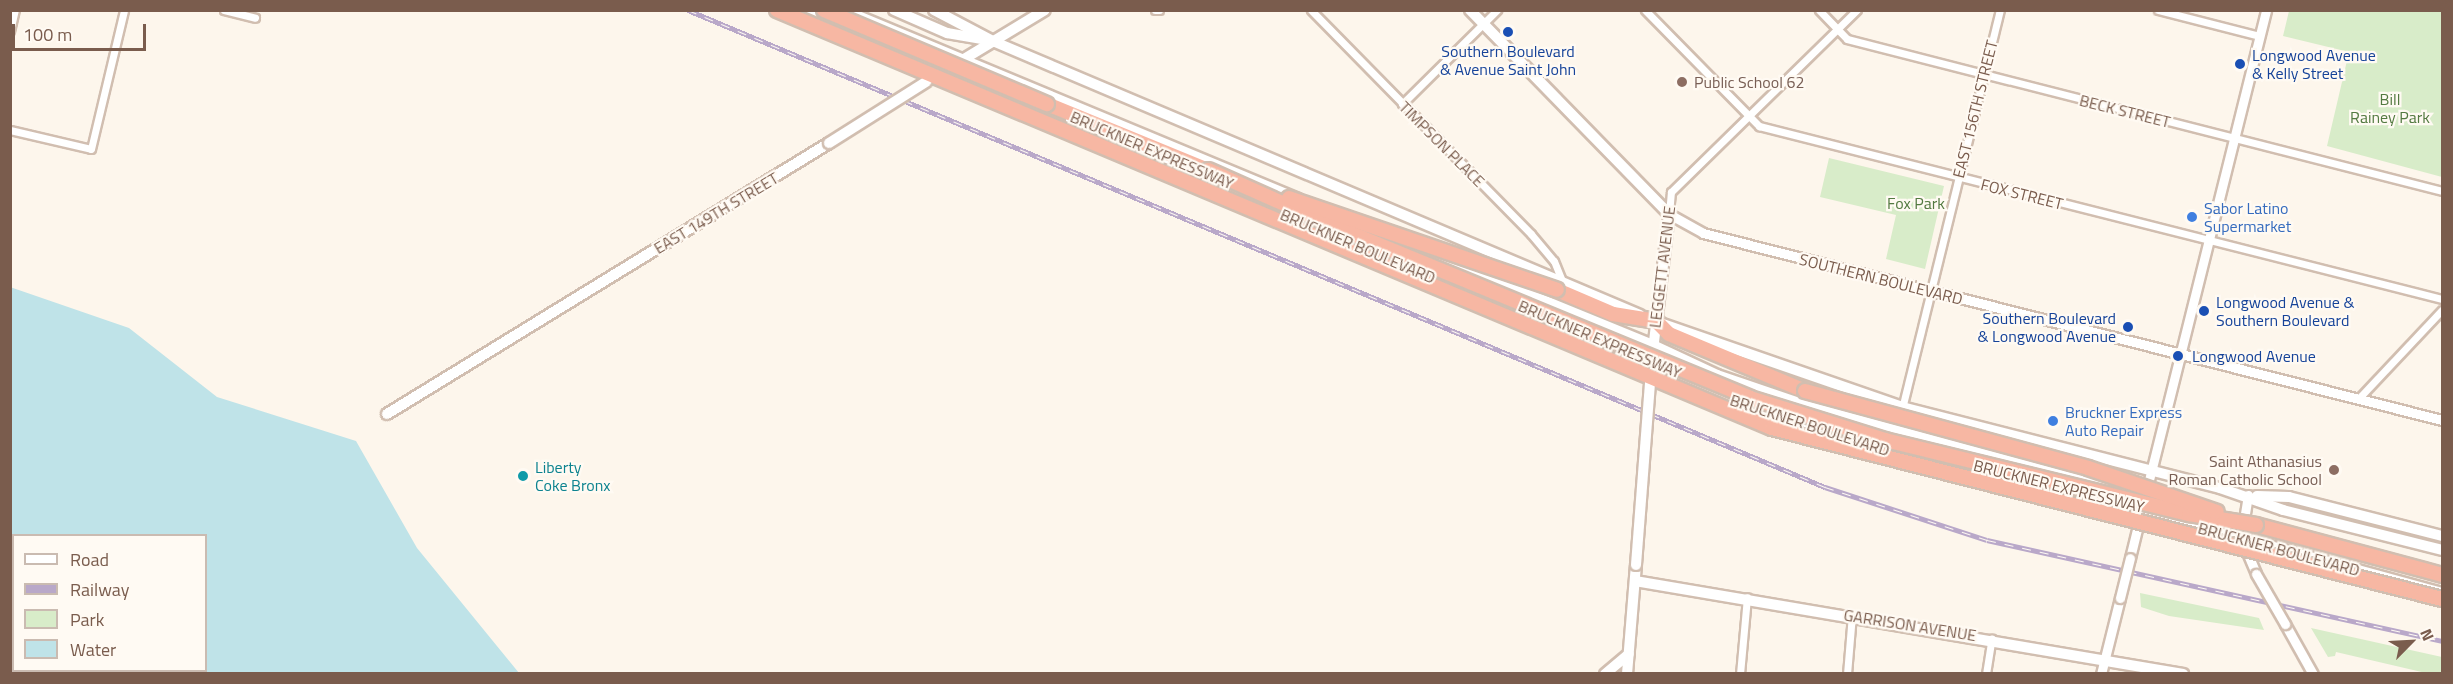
<!DOCTYPE html>
<html>
<head>
<meta charset="utf-8">
<style>
	body { margin:0 }
	#map { position:relative; width:2453px; height:684px; overflow:hidden; background:#fdf6ec; font-family:"Titillium Web",sans-serif }
	div>[style] { position:absolute }
	[style*='--x'] { left:calc(var(--x)*1px); top:calc(var(--y)*1px); width:calc(var(--w)*1px); rotate:calc(var(--a)*1deg) }
	.green>* { inset:0; background:#d8ecc9 }
	.water>* { inset:0; background:#bfe3e8 }
	.roads { filter:drop-shadow(2px 0 #d1beb0) drop-shadow(-2px 0 #d1beb0) drop-shadow(0 2px #d1beb0) drop-shadow(0 -2px #d1beb0) }
	.minor>* { height:7px; margin:-3.5px; padding:0 3.5px; transform-origin:3.5px; border-radius:3.5px; background:#fff }
	.tertiary>* { height:9px; margin:-4.5px; padding:0 4.5px; transform-origin:4.5px; border-radius:4.5px; background:#fff }
	.secondary>* { height:10px; margin:-5px; padding:0 5px; transform-origin:5px; border-radius:5px; background:#fff }
	.motorway>* { height:14px; margin:-7px; padding:0 7px; transform-origin:7px; border-radius:7px; background:#f7b7a3 }
	.rail>* { height:5px; margin-top:-2.5px; transform-origin:0; background:repeating-linear-gradient(90deg,#fffaf3 0 9px,#b9a8c9 0 18px); box-sizing:border-box; border-block:2px solid #b9a8c9 }
	.bridges { filter:drop-shadow(2px 0 #d1beb0) drop-shadow(-2px 0 #d1beb0) drop-shadow(0 2px #d1beb0) drop-shadow(0 -2px #d1beb0) }
	.tertiary-bridge>* { height:9px; margin:-4.5px; padding:0 4.5px; transform-origin:4.5px; border-radius:4.5px; background:#fff }
	.secondary-bridge>* { height:10px; margin:-5px; padding:0 5px; transform-origin:5px; border-radius:5px; background:#fff }
	.motorway-bridge>* { height:14px; margin:-7px; padding:0 7px; transform-origin:7px; border-radius:7px; background:#f7b7a3 }
	.dots>* { width:16px; height:16px; translate:-50% -50%; box-sizing:border-box; border:3px solid #fffaf3; border-radius:50% }
	span { translate:-50% -50%; white-space:nowrap; text-align:center; line-height:1.15; -webkit-text-stroke:4.5px #fffaf3; paint-order:stroke }
	.transit-label { font-size:16px; color:#164399 }
	.left { translate:0 -50%; text-align:left }
	.right { translate:-100% -50%; text-align:right }
	.education-label { font-size:16px; color:#785e54 }
	.park-label { font-size:16px; color:#537a41 }
	.street-label { font-size:16px; color:#7a5c4d }
	.shop-label { font-size:16px; color:#366cbe }
	.culture-label { font-size:16px; color:#0d838f }
	.frame { position:absolute; inset:0; border:12px solid #7a5c4d; pointer-events:none }
	.legend { position:absolute; left:12px; top:534px; width:195px; height:138px; box-sizing:border-box; background:#fffaf3; border:2px solid #cabbb1; margin:0; padding:8px 10px; list-style:none; font-size:18px; color:#7a5c4d }
	.legend li { display:flex; align-items:center; gap:12px; height:30px }
	.legend b { width:30px; border:2px solid #cabbb1 }
	.north { position:absolute; left:2381px; top:612px; width:60px; height:60px; -webkit-text-stroke:4px #fffaf3; paint-order:stroke; rotate:66deg; font-size:16px; font-weight:700; line-height:24px; text-align:center; color:#7a5c4d }
	.north::after { content:''; display:block; margin:auto; width:21px; height:27px; background:#7a5c4d; clip-path:polygon(50% 0,100% 100%,50% 72%,0 100%) }
	.scale { position:absolute; left:12px; top:24px; width:134px; height:27px; box-sizing:border-box; border:3px solid #7a5c4d; border-top:0; padding-left:8px; font-size:18px; line-height:21px; white-space:nowrap; color:#7a5c4d; -webkit-text-stroke:4px #fffaf3; paint-order:stroke }
</style>
</head>
<body>
<div id="map">
	<div class="green">
		<div style="clip-path:polygon(2289px 11px,2442px 11px,2442px 177px,2327px 146px,2349px 52px,2283px 36px)"></div>
		<div style="clip-path:polygon(1829px 158px,1944px 186px,1925px 269px,1886px 259px,1896px 215px,1820px 197px)"></div>
		<div style="clip-path:polygon(2140px 593px,2259px 618px,2264px 630px,2169px 616px,2141px 607px)"></div>
		<div style="clip-path:polygon(2311px 628px,2442px 657px,2442px 673px,2426px 673px,2336px 652px,2335px 656px,2328px 657px)"></div>
	</div>
	<div class="water">
		<div style="clip-path:polygon(evenodd,10px 287px,129px 328px,217px 397px,356px 441px,417px 548px,519px 673px,11px 673px,10px 287px,14px 536px,206px 536px,206px 670px,14px 670px,14px 536px)"></div>
	</div>
	<div class="roads">
		<div class="minor">
			<div style="--x:224;--y:10;--w:32;--a:14"></div>
			<div style="--x:1155;--y:10;--w:4;--a:0"></div>
			<div style="--x:1311;--y:10;--w:314;--a:45.5"></div>
			<div style="--x:1531;--y:234;--w:35;--a:50"></div>
			<div style="--x:1554;--y:261;--w:24;--a:68"></div>
			<div style="--x:1645;--y:10;--w:163;--a:45.5"></div>
			<div style="--x:1759;--y:126;--w:705;--a:14.21"></div>
			<div style="--x:1819;--y:10;--w:40;--a:46"></div>
			<div style="--x:1847;--y:39;--w:614;--a:14.33"></div>
			<div style="--x:2158;--y:10;--w:104;--a:14.4"></div>
			<div style="--x:10;--y:31;--w:22;--a:-77"></div>
			<div style="--x:1402;--y:104;--w:134;--a:-44.7"></div>
			<div style="--x:10;--y:130;--w:83;--a:13.2"></div>
			<div style="--x:91;--y:149;--w:143;--a:-76.6"></div>
			<div style="--x:1669;--y:214;--w:22;--a:-85"></div>
			<div style="--x:1671;--y:192;--w:260;--a:-44.4"></div>
			<div style="--x:2358;--y:399;--w:122;--a:-46.7"></div>
			<div style="--x:1896;--y:433;--w:436;--a:-76.2"></div>
			<div style="--x:1740;--y:674;--w:77;--a:-84.8"></div>
			<div style="--x:1847;--y:674;--w:59;--a:-85.2"></div>
			<div style="--x:1986;--y:674;--w:36;--a:-81"></div>
		</div>
		<div class="tertiary">
			<div style="--x:1669;--y:214;--w:39;--a:29"></div>
			<div style="--x:1703;--y:233;--w:762;--a:14.2"></div>
			<div style="--x:2146;--y:492;--w:497;--a:-76"></div>
			<div style="--x:2248;--y:495;--w:44;--a:99.2"></div>
			<div style="--x:2241;--y:538;--w:39;--a:67"></div>
			<div style="--x:2130;--y:558;--w:42;--a:-76.3"></div>
			<div style="--x:2285;--y:624;--w:57;--a:60.8"></div>
			<div style="--x:2101;--y:674;--w:78;--a:-76"></div>
		</div>
		<div class="secondary">
			<div style="--x:805;--y:10;--w:119;--a:22.7"></div>
			<div style="--x:844;--y:10;--w:491;--a:22.6"></div>
			<div style="--x:894;--y:10;--w:58;--a:23.5"></div>
			<div style="--x:947;--y:33;--w:40;--a:10"></div>
			<div style="--x:934;--y:10;--w:69;--a:27.7"></div>
			<div style="--x:995;--y:42;--w:700;--a:22.94"></div>
			<div style="--x:1470;--y:10;--w:285;--a:45.7"></div>
			<div style="--x:1669;--y:214;--w:137;--a:96.7"></div>
			<div style="--x:931;--y:79;--w:133;--a:-31.2"></div>
			<div style="--x:1071;--y:121;--w:312;--a:23.6"></div>
			<div style="--x:1357;--y:246;--w:320;--a:22.6"></div>
			<div style="--x:1652;--y:369;--w:127;--a:21.7"></div>
			<div style="--x:1770;--y:416;--w:125;--a:16.7"></div>
			<div style="--x:1398;--y:241;--w:275;--a:22.2"></div>
			<div style="--x:1653;--y:345;--w:71;--a:25.1"></div>
			<div style="--x:1717;--y:375;--w:93;--a:18.8"></div>
			<div style="--x:1805;--y:405;--w:375;--a:14.8"></div>
			<div style="--x:1657;--y:322;--w:259;--a:19.1"></div>
			<div style="--x:1902;--y:407;--w:328;--a:14.3"></div>
			<div style="--x:2220;--y:488;--w:67;--a:19.2"></div>
			<div style="--x:2283;--y:510;--w:164;--a:14.1"></div>
			<div style="--x:387;--y:414;--w:518;--a:-31.51"></div>
			<div style="--x:1923;--y:460;--w:327;--a:13.8"></div>
			<div style="--x:2241;--y:538;--w:205;--a:15.3"></div>
			<div style="--x:2257;--y:496;--w:32;--a:2"></div>
			<div style="--x:2289;--y:497;--w:158;--a:14.3"></div>
			<div style="--x:1635;--y:581;--w:556;--a:9.63"></div>
			<div style="--x:1605;--y:674;--w:31;--a:-40"></div>
			<div style="--x:1627;--y:674;--w:109;--a:-85.3"></div>
		</div>
		<div class="motorway">
			<div style="--x:1047;--y:104;--w:174;--a:22.3"></div>
			<div style="--x:1557;--y:290;--w:61;--a:23.2"></div>
			<div style="--x:1613;--y:314;--w:44;--a:9.2"></div>
			<div style="--x:1656;--y:321;--w:18;--a:45"></div>
			<div style="--x:1669;--y:334;--w:147;--a:22.7"></div>
			<div style="--x:2256;--y:525;--w:193;--a:15"></div>
		</div>
	</div>
	<div class="rail">
		<div style="--x:688;--y:10;--w:1233;--a:22.76"></div>
		<div style="--x:1825;--y:487;--w:170;--a:18.1"></div>
		<div style="--x:1987;--y:540;--w:466;--a:12.5"></div>
	</div>
	<div class="bridges">
		<div class="tertiary-bridge">
			<div style="--x:2256;--y:574;--w:58;--a:59.9"></div>
			<div style="--x:2120;--y:598;--w:41;--a:-76"></div>
		</div>
		<div class="secondary-bridge">
			<div style="--x:829;--y:143;--w:115;--a:-32.2"></div>
			<div style="--x:1636;--y:565;--w:183;--a:-85.6"></div>
		</div>
		<div class="motorway-bridge">
			<div style="--x:777;--y:10;--w:1079;--a:22.79"></div>
			<div style="--x:1772;--y:428;--w:691;--a:14.32"></div>
			<div style="--x:824;--y:10;--w:242;--a:22.9"></div>
			<div style="--x:1208;--y:170;--w:140;--a:24"></div>
			<div style="--x:1336;--y:227;--w:448;--a:22.4"></div>
			<div style="--x:1750;--y:398;--w:141;--a:17.3"></div>
			<div style="--x:1885;--y:440;--w:313;--a:13.7"></div>
			<div style="--x:2189;--y:514;--w:68;--a:9.3"></div>
			<div style="--x:1289;--y:198;--w:283;--a:18.9"></div>
			<div style="--x:1805;--y:391;--w:293;--a:15.2"></div>
			<div style="--x:2088;--y:468;--w:136;--a:18.8"></div>
		</div>
	</div>
	<div class="dots">
		<div style="left:1508px;top:32px;background:#1a4fb4"></div>
		<div style="left:2240px;top:64px;background:#1a4fb4"></div>
		<div style="left:1682px;top:82px;background:#8d6e63"></div>
		<div style="left:2192px;top:217px;background:#3f7fe0"></div>
		<div style="left:2204px;top:311px;background:#1a4fb4"></div>
		<div style="left:2128px;top:327px;background:#1a4fb4"></div>
		<div style="left:2178px;top:356px;background:#1a4fb4"></div>
		<div style="left:2053px;top:421px;background:#3f7fe0"></div>
		<div style="left:2334px;top:470px;background:#8d6e63"></div>
		<div style="left:523px;top:476px;background:#0f9aa8"></div>
	</div>
	<div class="transit-label">
		<span style="left:1508px;top:60px">Southern Boulevard<br>&amp; Avenue Saint John</span>
		<span class="left" style="left:2252px;top:64px">Longwood Avenue<br>&amp; Kelly Street</span>
		<span class="left" style="left:2216px;top:311px">Longwood Avenue &amp;<br>Southern Boulevard</span>
		<span class="right" style="left:2116px;top:327px">Southern Boulevard<br>&amp; Longwood Avenue</span>
		<span class="left" style="left:2192px;top:356px">Longwood Avenue</span>
	</div>
	<div class="education-label">
		<span class="left" style="left:1694px;top:82px">Public School 62</span>
		<span class="right" style="left:2322px;top:470px">Saint Athanasius<br>Roman Catholic School</span>
	</div>
	<div class="park-label">
		<span style="left:2390px;top:108px">Bill<br>Rainey Park</span>
		<span style="left:1916px;top:203px">Fox Park</span>
	</div>
	<div class="street-label">
		<span style="left:1975px;top:109px;rotate:-76deg">EAST 156TH STREET</span>
		<span style="left:2125px;top:111px;rotate:14deg">BECK STREET</span>
		<span style="left:1442px;top:144px;rotate:45deg">TIMPSON PLACE</span>
		<span style="left:1152px;top:150px;rotate:23deg">BRUCKNER EXPRESSWAY</span>
		<span style="left:2022px;top:194px;rotate:14deg">FOX STREET</span>
		<span style="left:716px;top:213px;rotate:-31deg">EAST 149TH STREET</span>
		<span style="left:1358px;top:246px;rotate:23deg">BRUCKNER BOULEVARD</span>
		<span style="left:1662px;top:267px;rotate:-83deg">LEGGETT AVENUE</span>
		<span style="left:1881px;top:279px;rotate:14deg">SOUTHERN BOULEVARD</span>
		<span style="left:1600px;top:339px;rotate:23deg">BRUCKNER EXPRESSWAY</span>
		<span style="left:1810px;top:425px;rotate:18deg">BRUCKNER BOULEVARD</span>
		<span style="left:2059px;top:486px;rotate:14deg">BRUCKNER EXPRESSWAY</span>
		<span style="left:2279px;top:549px;rotate:15deg">BRUCKNER BOULEVARD</span>
		<span style="left:1910px;top:625px;rotate:9deg">GARRISON AVENUE</span>
	</div>
	<div class="shop-label">
		<span class="left" style="left:2204px;top:217px">Sabor Latino<br>Supermarket</span>
		<span class="left" style="left:2065px;top:421px">Bruckner Express<br>Auto Repair</span>
	</div>
	<div class="culture-label">
		<span class="left" style="left:535px;top:476px">Liberty<br>Coke Bronx</span>
	</div>
	<div class="frame"></div>
	<ul class="legend">
	<li><b style="height:8px;background:#fff"></b>Road</li>
	<li><b style="height:8px;background:#b9a8c9"></b>Railway</li>
	<li><b style="height:16px;background:#d8ecc9"></b>Park</li>
	<li><b style="height:16px;background:#bfe3e8"></b>Water</li>
	</ul>
	<div class="north">N</div>
	<div class="scale">100 m</div>
</div>
</body>
</html>
